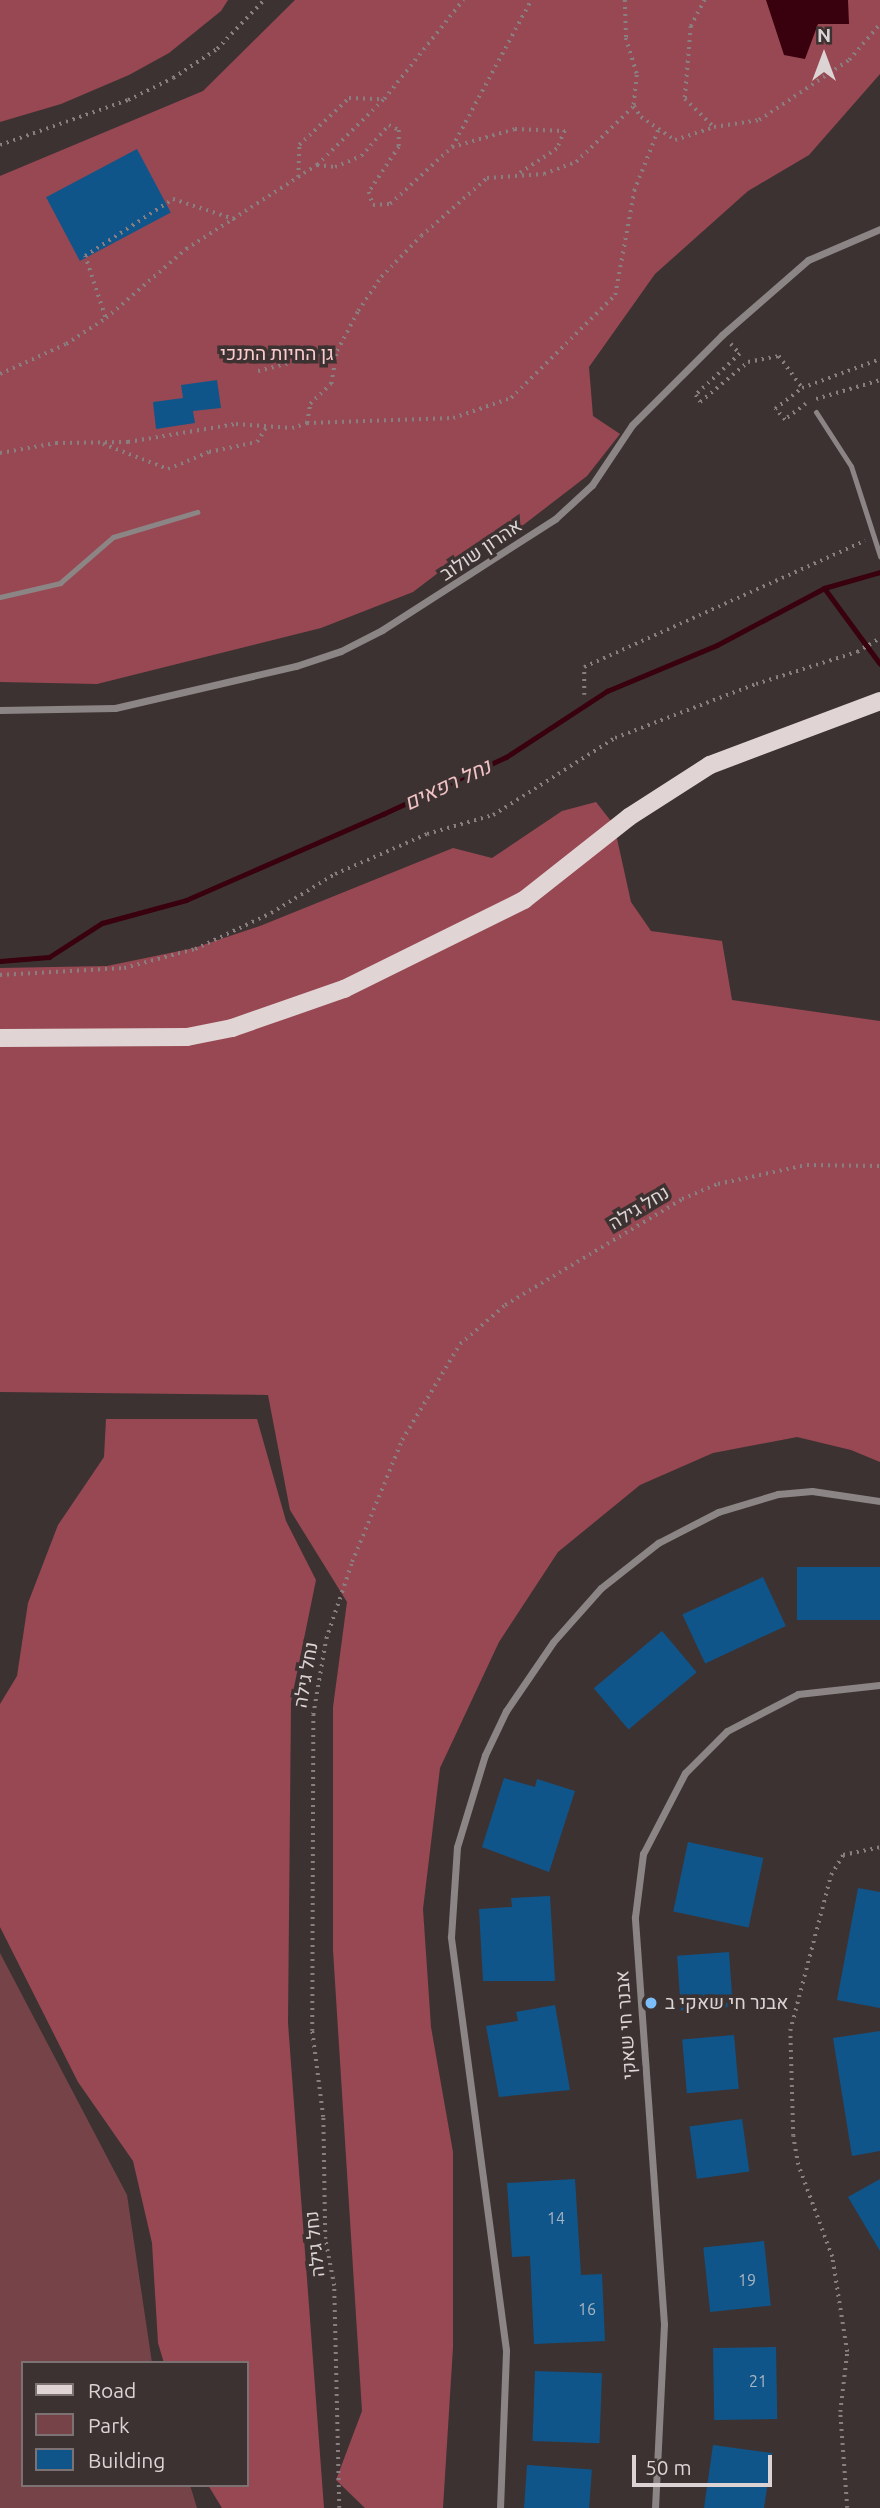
<!DOCTYPE html>
<html>
<head>
<meta charset="utf-8">
<style>
	body { margin:0 }
	#map { position:relative; width:880px; height:2508px; overflow:hidden; background:#3d3232; font-family:Ubuntu,Heebo,sans-serif }
	div>[style] { position:absolute }
	[style*='--x'] { left:calc(var(--x)*1px); top:calc(var(--y)*1px); width:calc(var(--w)*1px); rotate:calc(var(--a)*1deg) }
	.green>* { inset:0; background:#764348 }
	.forest>* { inset:0; background:#984852 }
	.water>* { inset:0; background:#38010d }
	.stream>* { height:5px; margin:-2.5px; padding:0 2.5px; transform-origin:2.5px; border-radius:2.5px; background:#38010d }
	.building>* { inset:0; background:#105589; transform-origin:0 0 }
	.path>* { height:3.5px; margin-top:-1.75px; transform-origin:0; background:repeating-linear-gradient(90deg,#897f80 0 2px,transparent 0 7px) }
	.service>* { height:5px; margin:-2.5px; padding:0 2.5px; transform-origin:2.5px; border-radius:2.5px; background:#8b8585 }
	.minor>* { height:7px; margin:-3.5px; padding:0 3.5px; transform-origin:3.5px; border-radius:3.5px; background:#8b8585 }
	.primary>* { height:18px; margin:-9px; padding:0 9px; transform-origin:9px; border-radius:9px; background:#e0d4d4 }
	.dots>* { width:19px; height:19px; translate:-50% -50%; box-sizing:border-box; border:4px solid #3d3232; border-radius:50% }
	span { translate:-50% -50%; white-space:nowrap; text-align:center; line-height:1.15; -webkit-text-stroke:7px #3d3232; paint-order:stroke }
	.number-label { font-size:16px; color:#a8b4c1 }
	.number-label span { -webkit-text-stroke-width:0 }
	.park-label { font-size:19px; color:#fbcbcd }
	.street-label { font-size:19px; color:#dbd3d4 }
	.poi-label { font-size:19px; color:#dbd3d4 }
	.left { translate:0 -50%; text-align:left }
	.water-label { font-size:21px; color:#f2c2c5; font-style:italic }
	.legend { position:absolute; left:21px; top:2361px; width:228px; height:126px; box-sizing:border-box; background:#3d3232; border:2px solid #7c7273; margin:0; padding:9px 12px; list-style:none; font-size:21px; color:#dbd3d4 }
	.legend li { display:flex; align-items:center; gap:14px; height:35px }
	.legend b { width:35px; border:2px solid #7c7273 }
	.north { position:absolute; left:789px; top:21px; width:70px; height:70px; -webkit-text-stroke:5px #3d3232; paint-order:stroke; rotate:0deg; font-size:19px; font-weight:700; line-height:28px; text-align:center; color:#dbd3d4 }
	.north::after { content:''; display:block; margin:auto; width:24px; height:32px; background:#dbd3d4; clip-path:polygon(50% 0,100% 100%,50% 72%,0 100%) }
	.scale { position:absolute; left:632px; top:2455px; width:140px; height:32px; box-sizing:border-box; border:4px solid #dbd3d4; border-top:0; padding-left:9px; font-size:21px; line-height:24px; white-space:nowrap; color:#dbd3d4; -webkit-text-stroke:5px #3d3232; paint-order:stroke }
</style>
</head>
<body>
<div id="map">
	<div class="green">
		<div style="clip-path:polygon(0 1953px,127px 2195px,152px 2363px,23px 2363px,23px 2485px,190px 2485px,197px 2508px,0 2508px)"></div>
	</div>
	<div class="forest">
		<div style="clip-path:polygon(0 0,228px 0,221px 11px,169px 53px,129px 75px,61px 104px,0 122px)"></div>
		<div style="clip-path:polygon(295px 0,880px 0,880px 74px,809px 155px,748px 191px,655px 274px,589px 367px,593px 416px,620px 434px,587px 476px,509px 536px,484px 538px,413px 592px,321px 628px,97px 684px,0 682px,0 176px,203px 91px)"></div>
		<div style="clip-path:polygon(596px 802px,614px 825px,631px 902px,651px 931px,722px 941px,732px 1000px,880px 1021px,880px 1462px,851px 1450px,797px 1437px,713px 1453px,640px 1485px,558px 1552px,499px 1642px,440px 1768px,423px 1909px,431px 2027px,453px 2152px,453px 2347px,443px 2508px,365px 2508px,336px 2480px,362px 2411px,333px 1950px,333px 1707px,347px 1602px,290px 1510px,268px 1395px,0 1392px,0 968px,107px 966px,194px 948px,260px 926px,453px 848px,492px 858px,562px 811px)"></div>
		<div style="clip-path:polygon(106px 1419px,257px 1419px,286px 1521px,316px 1580px,291px 1702px,288px 2023px,324px 2508px,222px 2508px,208px 2485px,247px 2485px,247px 2363px,164px 2363px,158px 2343px,152px 2243px,133px 2161px,78px 2082px,0 1927px,0 1704px,17px 1676px,28px 1603px,58px 1525px,104px 1457px)"></div>
	</div>
	<div class="water">
		<div style="clip-path:polygon(766px 0,848px 0,849px 24px,818px 24px,805px 59px,784px 55px)"></div>
	</div>
	<div class="stream">
		<div style="--x:824;--y:588;--w:94;--a:53.6"></div>
		<div style="--x:0;--y:961;--w:49;--a:-4.7"></div>
		<div style="--x:49;--y:957;--w:63;--a:-32.7"></div>
		<div style="--x:102;--y:923;--w:87;--a:-15.3"></div>
		<div style="--x:186;--y:900;--w:215;--a:-23.6"></div>
		<div style="--x:383;--y:814;--w:136;--a:-24.9"></div>
		<div style="--x:506;--y:757;--w:121;--a:-33.2"></div>
		<div style="--x:607;--y:691;--w:119;--a:-22.7"></div>
		<div style="--x:717;--y:645;--w:121;--a:-28"></div>
		<div style="--x:824;--y:588;--w:58;--a:-15.9"></div>
	</div>
	<div class="building">
		<div style="left:137px;top:149px;width:72px;height:103px;rotate:62deg"></div>
		<div style="clip-path:polygon(217px 380px,221px 408px,193px 411px,195px 423px,156px 429px,153px 402px,183px 398px,181px 385px)"></div>
		<div style="left:880px;top:1567px;width:53px;height:83px;rotate:90deg"></div>
		<div style="left:763px;top:1577px;width:54px;height:89px;rotate:65deg"></div>
		<div style="left:662px;top:1631px;width:54px;height:89px;rotate:50deg"></div>
		<div style="clip-path:polygon(504px 1778px,535px 1787px,537px 1779px,575px 1791px,549px 1872px,482px 1847px)"></div>
		<div style="left:688px;top:1842px;width:77px;height:71px;rotate:12deg"></div>
		<div style="clip-path:polygon(858px 1888px,880px 1892px,880px 2008px,837px 2000px)"></div>
		<div style="clip-path:polygon(550px 1896px,555px 1981px,483px 1981px,479px 1909px,512px 1907px,511px 1898px)"></div>
		<div style="left:729px;top:1952px;width:55px;height:52px;rotate:86deg"></div>
		<div style="clip-path:polygon(555px 2005px,570px 2090px,499px 2097px,486px 2026px,518px 2021px,516px 2012px)"></div>
		<div style="clip-path:polygon(880px 2031px,880px 2151px,852px 2156px,833px 2038px)"></div>
		<div style="left:734px;top:2035px;width:54px;height:52px;rotate:85deg"></div>
		<div style="left:742px;top:2119px;width:53px;height:53px;rotate:82deg"></div>
		<div style="clip-path:polygon(575px 2179px,581px 2275px,602px 2274px,605px 2341px,534px 2344px,530px 2256px,512px 2257px,507px 2183px)"></div>
		<div style="clip-path:polygon(880px 2179px,880px 2251px,848px 2197px)"></div>
		<div style="left:764px;top:2241px;width:65px;height:61px;rotate:84deg"></div>
		<div style="left:776px;top:2347px;width:72px;height:63px;rotate:89deg"></div>
		<div style="left:535px;top:2371px;width:67px;height:70px;rotate:2deg"></div>
		<div style="clip-path:polygon(713px 2445px,772px 2453px,764px 2508px,704px 2508px)"></div>
		<div style="left:527px;top:2465px;width:65px;height:43px;rotate:4deg"></div>
	</div>
	<div class="path">
		<div style="--x:625;--y:0;--w:38;--a:88"></div>
		<div style="--x:626;--y:38;--w:39;--a:73"></div>
		<div style="--x:637;--y:75;--w:31;--a:96"></div>
		<div style="--x:634;--y:106;--w:13;--a:58"></div>
		<div style="--x:641;--y:117;--w:41;--a:34.1"></div>
		<div style="--x:675;--y:140;--w:41;--a:-18.4"></div>
		<div style="--x:714;--y:127;--w:46;--a:-8.8"></div>
		<div style="--x:759;--y:120;--w:108;--a:-33.7"></div>
		<div style="--x:849;--y:60;--w:48;--a:-49.3"></div>
		<div style="--x:705;--y:0;--w:30;--a:118"></div>
		<div style="--x:691;--y:26;--w:73;--a:94.7"></div>
		<div style="--x:685;--y:99;--w:40;--a:44"></div>
		<div style="--x:0;--y:145;--w:136;--a:-19.4"></div>
		<div style="--x:128;--y:100;--w:50;--a:-26.1"></div>
		<div style="--x:173;--y:78;--w:53;--a:-33.4"></div>
		<div style="--x:217;--y:49;--w:68;--a:-46.2"></div>
		<div style="--x:452;--y:147;--w:167;--a:-61.7"></div>
		<div style="--x:317;--y:165;--w:18;--a:6"></div>
		<div style="--x:335;--y:167;--w:28;--a:-23"></div>
		<div style="--x:361;--y:156;--w:42;--a:-47.9"></div>
		<div style="--x:389;--y:125;--w:11;--a:27"></div>
		<div style="--x:399;--y:130;--w:17;--a:90"></div>
		<div style="--x:399;--y:147;--w:54;--a:123.7"></div>
		<div style="--x:369;--y:192;--w:14;--a:73"></div>
		<div style="--x:373;--y:205;--w:17;--a:-3"></div>
		<div style="--x:390;--y:204;--w:84;--a:-42.6"></div>
		<div style="--x:452;--y:147;--w:66;--a:-15.9"></div>
		<div style="--x:515;--y:129;--w:50;--a:2.3"></div>
		<div style="--x:565;--y:131;--w:20;--a:114"></div>
		<div style="--x:557;--y:149;--w:45;--a:146.7"></div>
		<div style="--x:298;--y:177;--w:32;--a:-88"></div>
		<div style="--x:299;--y:145;--w:69;--a:-43.2"></div>
		<div style="--x:349;--y:98;--w:34;--a:2"></div>
		<div style="--x:105;--y:317;--w:64;--a:-108.2"></div>
		<div style="--x:85;--y:256;--w:105;--a:-32.9"></div>
		<div style="--x:173;--y:199;--w:67;--a:18.2"></div>
		<div style="--x:731;--y:344;--w:13;--a:48"></div>
		<div style="--x:740;--y:354;--w:60;--a:137"></div>
		<div style="--x:696;--y:395;--w:8;--a:60"></div>
		<div style="--x:700;--y:402;--w:62;--a:-39.8"></div>
		<div style="--x:748;--y:362;--w:32;--a:-11"></div>
		<div style="--x:779;--y:356;--w:39;--a:54"></div>
		<div style="--x:258;--y:371;--w:81;--a:-14.2"></div>
		<div style="--x:0;--y:374;--w:72;--a:-24.4"></div>
		<div style="--x:66;--y:344;--w:48;--a:-33"></div>
		<div style="--x:106;--y:318;--w:106;--a:-40.8"></div>
		<div style="--x:186;--y:249;--w:156;--a:-32.7"></div>
		<div style="--x:317;--y:165;--w:94;--a:-44.6"></div>
		<div style="--x:384;--y:99;--w:127;--a:-51.4"></div>
		<div style="--x:816;--y:399;--w:67;--a:-16.5"></div>
		<div style="--x:806;--y:404;--w:26;--a:143"></div>
		<div style="--x:785;--y:420;--w:15;--a:-132"></div>
		<div style="--x:775;--y:409;--w:34;--a:-38"></div>
		<div style="--x:802;--y:388;--w:83;--a:-20.4"></div>
		<div style="--x:307;--y:423;--w:19;--a:-81"></div>
		<div style="--x:310;--y:404;--w:29;--a:-44"></div>
		<div style="--x:331;--y:384;--w:34;--a:-80"></div>
		<div style="--x:337;--y:351;--w:45;--a:-62.3"></div>
		<div style="--x:358;--y:311;--w:41;--a:-55.9"></div>
		<div style="--x:381;--y:277;--w:57;--a:-45.7"></div>
		<div style="--x:421;--y:236;--w:88;--a:-41.3"></div>
		<div style="--x:487;--y:178;--w:57;--a:-4"></div>
		<div style="--x:544;--y:174;--w:34;--a:-21"></div>
		<div style="--x:576;--y:162;--w:81;--a:-44"></div>
		<div style="--x:103;--y:444;--w:70;--a:21"></div>
		<div style="--x:168;--y:469;--w:44;--a:-22.5"></div>
		<div style="--x:209;--y:452;--w:49;--a:-11.8"></div>
		<div style="--x:257;--y:442;--w:19;--a:-58"></div>
		<div style="--x:0;--y:453;--w:57;--a:-10.1"></div>
		<div style="--x:56;--y:443;--w:72;--a:-0.8"></div>
		<div style="--x:128;--y:442;--w:109;--a:-9.5"></div>
		<div style="--x:236;--y:424;--w:56;--a:4.1"></div>
		<div style="--x:292;--y:428;--w:16;--a:-18"></div>
		<div style="--x:307;--y:423;--w:146;--a:-2"></div>
		<div style="--x:453;--y:418;--w:61;--a:-19"></div>
		<div style="--x:511;--y:398;--w:146;--a:-44.7"></div>
		<div style="--x:615;--y:295;--w:106;--a:-79.6"></div>
		<div style="--x:634;--y:191;--w:66;--a:-68.5"></div>
		<div style="--x:584;--y:695;--w:28;--a:-90"></div>
		<div style="--x:584;--y:667;--w:308;--a:-24.2"></div>
		<div style="--x:0;--y:975;--w:124;--a:-3.2"></div>
		<div style="--x:124;--y:968;--w:73;--a:-15"></div>
		<div style="--x:195;--y:949;--w:84;--a:-25.3"></div>
		<div style="--x:271;--y:913;--w:75;--a:-31.4"></div>
		<div style="--x:335;--y:874;--w:100;--a:-23.5"></div>
		<div style="--x:427;--y:834;--w:69;--a:-16.1"></div>
		<div style="--x:493;--y:815;--w:144;--a:-32.3"></div>
		<div style="--x:615;--y:738;--w:151;--a:-21"></div>
		<div style="--x:756;--y:684;--w:106;--a:-17.6"></div>
		<div style="--x:857;--y:652;--w:27;--a:-31"></div>
		<div style="--x:339;--y:2508;--w:222;--a:-91.3"></div>
		<div style="--x:334;--y:2286;--w:48;--a:-100.8"></div>
		<div style="--x:325;--y:2239;--w:122;--a:-90.9"></div>
		<div style="--x:323;--y:2117;--w:87;--a:-97.3"></div>
		<div style="--x:312;--y:2031;--w:316;--a:-89.8"></div>
		<div style="--x:313;--y:1715;--w:77;--a:-80.3"></div>
		<div style="--x:326;--y:1639;--w:81;--a:-71.3"></div>
		<div style="--x:352;--y:1562;--w:132;--a:-67.7"></div>
		<div style="--x:402;--y:1440;--w:112;--a:-58.9"></div>
		<div style="--x:460;--y:1344;--w:60;--a:-40.9"></div>
		<div style="--x:505;--y:1305;--w:206;--a:-30.9"></div>
		<div style="--x:682;--y:1199;--w:39;--a:-23"></div>
		<div style="--x:718;--y:1184;--w:91;--a:-12.1"></div>
		<div style="--x:807;--y:1165;--w:73;--a:0.8"></div>
		<div style="--x:847;--y:2508;--w:96;--a:-94.2"></div>
		<div style="--x:840;--y:2412;--w:60;--a:-83.3"></div>
		<div style="--x:847;--y:2352;--w:96;--a:-99"></div>
		<div style="--x:832;--y:2257;--w:98;--a:-110.3"></div>
		<div style="--x:798;--y:2165;--w:29;--a:-100"></div>
		<div style="--x:793;--y:2136;--w:105;--a:-91.6"></div>
		<div style="--x:790;--y:2031;--w:161;--a:-75.3"></div>
		<div style="--x:831;--y:1875;--w:23;--a:-59"></div>
		<div style="--x:843;--y:1855;--w:38;--a:-12"></div>
	</div>
	<div class="service">
		<div style="--x:816;--y:412;--w:64;--a:57.1"></div>
		<div style="--x:851;--y:466;--w:95;--a:72.1"></div>
		<div style="--x:0;--y:597;--w:62;--a:-13.1"></div>
		<div style="--x:60;--y:583;--w:70;--a:-41"></div>
		<div style="--x:113;--y:537;--w:88;--a:-16.6"></div>
	</div>
	<div class="minor">
		<div style="--x:0;--y:710;--w:115;--a:-1"></div>
		<div style="--x:115;--y:708;--w:186;--a:-13.1"></div>
		<div style="--x:296;--y:666;--w:47;--a:-18.4"></div>
		<div style="--x:341;--y:651;--w:46;--a:-27.1"></div>
		<div style="--x:382;--y:630;--w:206;--a:-32.7"></div>
		<div style="--x:555;--y:519;--w:50;--a:-42.6"></div>
		<div style="--x:592;--y:485;--w:72;--a:-56.3"></div>
		<div style="--x:632;--y:425;--w:127;--a:-45"></div>
		<div style="--x:722;--y:335;--w:114;--a:-41.1"></div>
		<div style="--x:808;--y:260;--w:78;--a:-23.3"></div>
		<div style="--x:500;--y:2508;--w:158;--a:-87.8"></div>
		<div style="--x:506;--y:2350;--w:417;--a:-97.6"></div>
		<div style="--x:451;--y:1937;--w:90;--a:-86.2"></div>
		<div style="--x:457;--y:1847;--w:96;--a:-73.1"></div>
		<div style="--x:485;--y:1755;--w:49;--a:-64.5"></div>
		<div style="--x:506;--y:1711;--w:83;--a:-55.7"></div>
		<div style="--x:553;--y:1642;--w:72;--a:-48.4"></div>
		<div style="--x:601;--y:1588;--w:73;--a:-38.3"></div>
		<div style="--x:658;--y:1543;--w:68;--a:-27.3"></div>
		<div style="--x:718;--y:1512;--w:63;--a:-16.7"></div>
		<div style="--x:778;--y:1494;--w:34;--a:-5"></div>
		<div style="--x:812;--y:1491;--w:69;--a:8.4"></div>
		<div style="--x:655;--y:2508;--w:184;--a:-87.2"></div>
		<div style="--x:664;--y:2324;--w:408;--a:-94.1"></div>
		<div style="--x:635;--y:1917;--w:64;--a:-82.8"></div>
		<div style="--x:643;--y:1854;--w:91;--a:-62.6"></div>
		<div style="--x:685;--y:1773;--w:59;--a:-45"></div>
		<div style="--x:727;--y:1731;--w:80;--a:-27.5"></div>
		<div style="--x:798;--y:1694;--w:82;--a:-6.3"></div>
	</div>
	<div class="primary">
		<div style="--x:0;--y:1038;--w:187;--a:-0.3"></div>
		<div style="--x:187;--y:1037;--w:46;--a:-11.3"></div>
		<div style="--x:232;--y:1028;--w:119;--a:-19.2"></div>
		<div style="--x:344;--y:989;--w:201;--a:-26.3"></div>
		<div style="--x:524;--y:900;--w:134;--a:-38.3"></div>
		<div style="--x:629;--y:817;--w:96;--a:-32.7"></div>
		<div style="--x:710;--y:765;--w:182;--a:-20.6"></div>
	</div>
	<div class="dots">
		<div style="left:651px;top:2003px;background:#7cbef9"></div>
	</div>
	<div class="number-label">
		<span style="left:556px;top:2218px">14</span>
		<span style="left:747px;top:2280px">19</span>
		<span style="left:587px;top:2309px">16</span>
		<span style="left:758px;top:2381px">21</span>
	</div>
	<div class="park-label">
		<span style="left:277px;top:354px">גן החיות התנכי</span>
	</div>
	<div class="street-label">
		<span style="left:481px;top:550px;rotate:-34deg">אהרון שולוב</span>
		<span style="left:639px;top:1208px;rotate:-31deg">נחל גילה</span>
		<span style="left:306px;top:1675px;rotate:-80deg">נחל גילה</span>
		<span style="left:626px;top:2025px;rotate:-94deg">אבנר חי שאקי</span>
		<span style="left:315px;top:2244px;rotate:-96deg">נחל גילה</span>
	</div>
	<div class="poi-label">
		<span class="left" style="left:665px;top:2003px">אבנר חי שאקי ב</span>
	</div>
	<div class="water-label">
		<span style="left:447px;top:784px;rotate:-25deg">נחל רפאים</span>
	</div>
	<ul class="legend">
	<li><b style="height:9px;background:#e0d4d4"></b>Road</li>
	<li><b style="height:19px;background:#764348"></b>Park</li>
	<li><b style="height:19px;background:#105589"></b>Building</li>
	</ul>
	<div class="north">N</div>
	<div class="scale">50 m</div>
</div>
</body>
</html>
